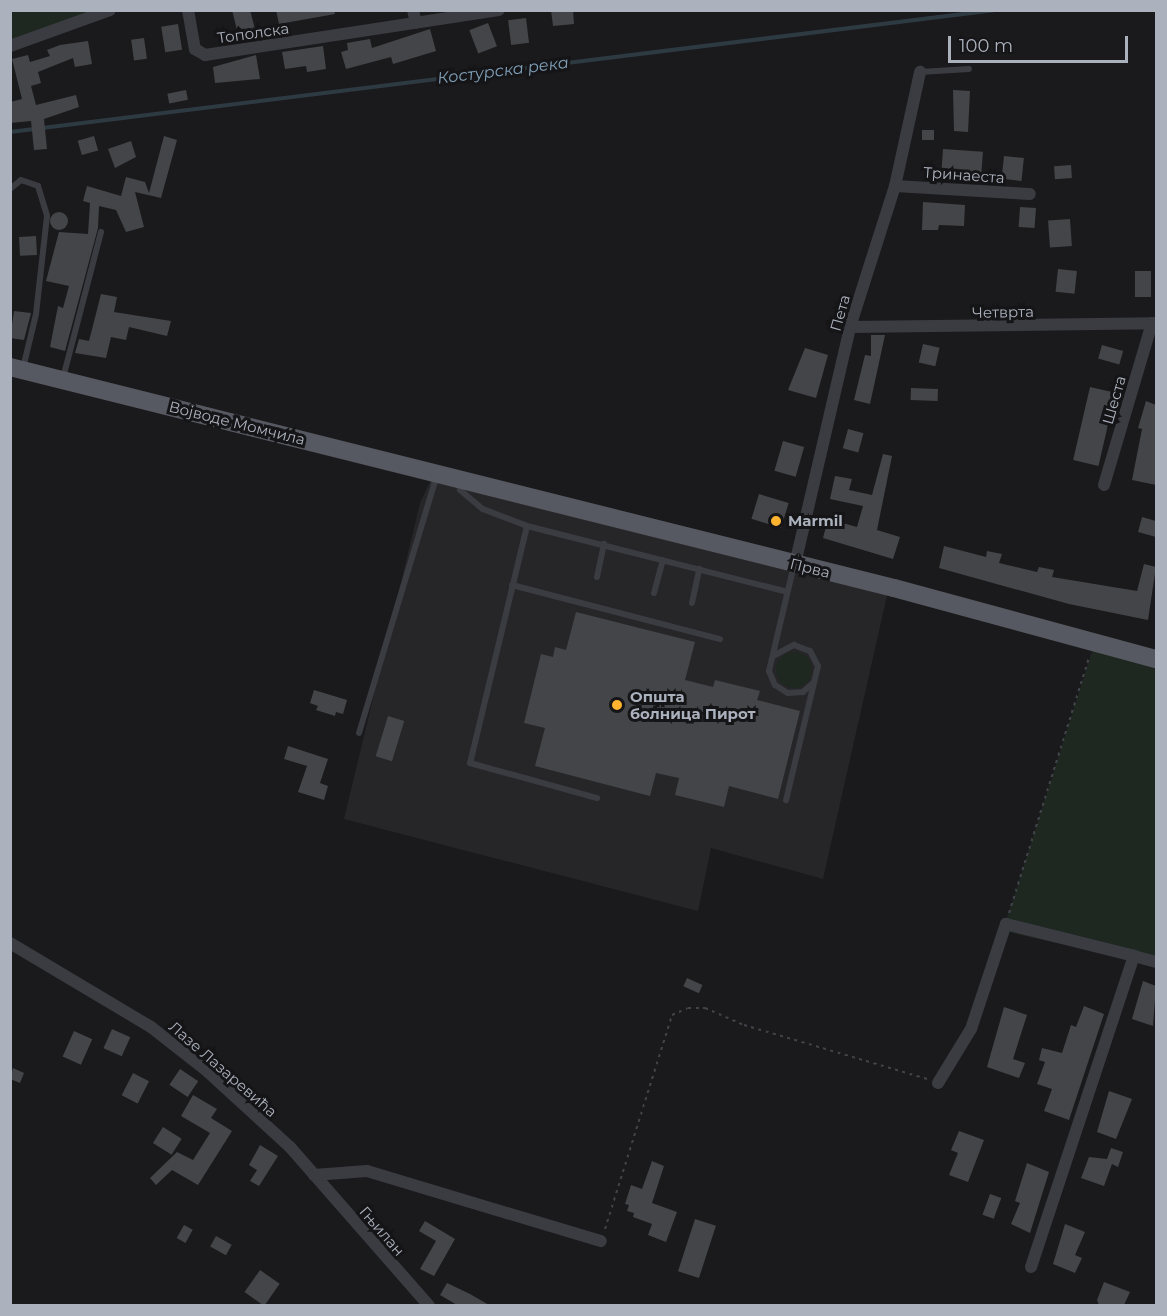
<!DOCTYPE html>
<html>
<head>
<meta charset="utf-8">
<style>
	body { margin:0 }
	#map { position:relative; width:1167px; height:1316px; overflow:hidden; background:#1a1a1c; font-family:Montserrat,sans-serif }
	div>[style] { position:absolute }
	[style*='--x'] { left:calc(var(--x)*1px); top:calc(var(--y)*1px); width:calc(var(--w)*1px); rotate:calc(var(--a)*1deg) }
	.built>* { inset:0; background:#262629 }
	.green>* { inset:0; background:#1f2820 }
	.round { border-radius:50% }
	.stream>* { height:4px; margin:-2px; padding:0 2px; transform-origin:2px; border-radius:2px; background:#2e3a42 }
	.building>* { inset:0; background:#444549; transform-origin:0 0 }
	.path>* { height:2px; margin-top:-1px; transform-origin:0; background:repeating-linear-gradient(90deg,#404349 0 3px,transparent 0 7.5px) }
	.lane>* { height:6px; margin:-3px; padding:0 3px; transform-origin:3px; border-radius:3px; background:#3a3c42 }
	.street>* { height:12px; margin:-6px; padding:0 6px; transform-origin:6px; border-radius:6px; background:#3a3c42 }
	.primary>* { height:18px; margin:-9px; padding:0 9px; transform-origin:9px; border-radius:9px; background:#565961 }
	.dots>* { width:16px; height:16px; translate:-50% -50%; box-sizing:border-box; border:3px solid #151517; border-radius:50% }
	span { translate:-50% -50%; white-space:nowrap; text-align:center; line-height:1.15; -webkit-text-stroke:6px #151517; paint-order:stroke }
	.street-label { font-size:15px; color:#abb1bd }
	.poi-label { font-size:15px; color:#abb1bd; font-weight:700 }
	.left { translate:0 -50%; text-align:left }
	.water-label { font-size:16px; color:#81a1b9; font-style:italic }
	.frame { position:absolute; inset:0; border:12px solid #abb1bd; pointer-events:none }
	.scale { position:absolute; left:948px; top:36px; width:180px; height:27px; box-sizing:border-box; border:3px solid #abb1bd; border-top:0; padding-left:8px; font-size:18px; line-height:21px; white-space:nowrap; color:#abb1bd; -webkit-text-stroke:4px #151517; paint-order:stroke }
</style>
</head>
<body>
<div id="map">
	<div class="built">
		<div style="clip-path:polygon(433px 475px,888px 591px,823px 879px,711px 848px,698px 911px,344px 819px,420px 503px)"></div>
	</div>
	<div class="green">
		<div style="clip-path:polygon(11px 11px,94px 11px,11px 41px)"></div>
		<div style="clip-path:polygon(1095px 642px,1156px 656px,1156px 965px,1003px 931px)"></div>
		<div class="round" style="left:776px;top:652px;width:36px;height:36px"></div>
	</div>
	<div class="stream">
		<div style="--x:10;--y:132;--w:993;--a:-7.06"></div>
	</div>
	<div class="building">
		<div style="clip-path:polygon(232px 10px,250px 10px,255px 29px,238px 34px)"></div>
		<div style="clip-path:polygon(276px 10px,334px 10px,335px 14px,279px 24px)"></div>
		<div style="clip-path:polygon(551px 10px,573px 10px,574px 24px,553px 26px)"></div>
		<div style="left:526px;top:18px;width:25px;height:18px;rotate:83deg"></div>
		<div style="left:488px;top:23px;width:25px;height:20px;rotate:69deg"></div>
		<div style="left:178px;top:24px;width:26px;height:17px;rotate:81deg"></div>
		<div style="clip-path:polygon(430px 29px,436px 51px,393px 64px,391px 57px,346px 69px,341px 52px,348px 50px,347px 43px,370px 39px,372px 48px)"></div>
		<div style="left:144px;top:38px;width:21px;height:13px;rotate:82deg"></div>
		<div style="clip-path:polygon(88px 41px,92px 64px,75px 67px,73px 58px,38px 72px,41px 83px,31px 86px,36px 105px,76px 95px,79px 107px,44px 119px,47px 149px,34px 150px,31px 121px,10px 123px,10px 102px,22px 99px,12px 59px,28px 55px,30px 62px,50px 56px,47px 50px,60px 45px)"></div>
		<div style="clip-path:polygon(323px 46px,326px 69px,307px 72px,306px 66px,285px 69px,282px 52px)"></div>
		<div style="clip-path:polygon(256px 55px,260px 79px,215px 83px,213px 67px)"></div>
		<div style="left:186px;top:90px;width:10px;height:19px;rotate:79deg"></div>
		<div style="clip-path:polygon(953px 90px,970px 91px,968px 132px,954px 131px)"></div>
		<div style="left:922px;top:130px;width:12px;height:10px"></div>
		<div style="left:94px;top:136px;width:15px;height:17px;rotate:74deg"></div>
		<div style="clip-path:polygon(164px 136px,177px 140px,161px 198px,135px 192px,144px 227px,126px 232px,116px 210px,99px 206px,98px 228px,65px 351px,50px 347px,58px 306px,63px 308px,69px 286px,46px 281px,59px 232px,88px 234px,90px 203px,83px 201px,87px 186px,121px 196px,126px 177px,145px 182px,149px 193px)"></div>
		<div style="clip-path:polygon(131px 141px,136px 157px,115px 168px,108px 149px)"></div>
		<div style="left:943px;top:149px;width:40px;height:25px;rotate:4deg"></div>
		<div style="left:1004px;top:156px;width:20px;height:23px;rotate:6deg"></div>
		<div style="left:1071px;top:165px;width:13px;height:17px;rotate:86deg"></div>
		<div style="clip-path:polygon(923px 202px,965px 205px,964px 226px,939px 225px,938px 230px,922px 230px)"></div>
		<div style="left:1020px;top:207px;width:16px;height:20px;rotate:4deg"></div>
		<div class="round" style="left:50px;top:212px;width:18px;height:18px"></div>
		<div style="left:1070px;top:219px;width:27px;height:22px;rotate:86deg"></div>
		<div style="left:36px;top:236px;width:19px;height:17px;rotate:87deg"></div>
		<div style="left:1058px;top:269px;width:19px;height:23px;rotate:6deg"></div>
		<div style="left:1135px;top:271px;width:16px;height:26px"></div>
		<div style="clip-path:polygon(101px 294px,117px 297px,114px 312px,171px 321px,167px 336px,129px 327px,126px 340px,111px 337px,106px 358px,75px 353px,79px 339px,89px 341px)"></div>
		<div style="clip-path:polygon(14px 311px,31px 313px,24px 340px,10px 338px)"></div>
		<div style="clip-path:polygon(871px 335px,885px 335px,870px 404px,854px 400px,865px 355px,871px 356px)"></div>
		<div style="left:923px;top:344px;width:17px;height:19px;rotate:13deg"></div>
		<div style="left:1102px;top:345px;width:22px;height:14px;rotate:16deg"></div>
		<div style="clip-path:polygon(805px 348px,828px 355px,816px 398px,788px 390px)"></div>
		<div style="left:1090px;top:387px;width:26px;height:75px;rotate:13deg"></div>
		<div style="left:911px;top:388px;width:27px;height:12px;rotate:2deg"></div>
		<div style="clip-path:polygon(1146px 401px,1156px 405px,1156px 485px,1132px 480px,1142px 429px,1138px 428px)"></div>
		<div style="left:848px;top:429px;width:16px;height:20px;rotate:15deg"></div>
		<div style="left:783px;top:441px;width:22px;height:31px;rotate:16deg"></div>
		<div style="clip-path:polygon(883px 454px,892px 456px,877px 530px,900px 537px,893px 559px,823px 538px,828px 519px,857px 527px,863px 506px,830px 499px,835px 476px,852px 479px,849px 490px,872px 495px)"></div>
		<div style="left:759px;top:494px;width:31px;height:26px;rotate:17deg"></div>
		<div style="clip-path:polygon(1142px 517px,1156px 521px,1156px 537px,1138px 532px)"></div>
		<div style="clip-path:polygon(944px 546px,986px 557px,987px 551px,1002px 554px,999px 563px,1037px 572px,1039px 567px,1054px 570px,1052px 577px,1137px 591px,1144px 564px,1156px 567px,1148px 620px,1069px 604px,939px 568px)"></div>
		<div style="clip-path:polygon(576px 612px,695px 642px,685px 680px,713px 687px,715px 680px,760px 691px,757px 700px,800px 711px,778px 799px,729px 786px,724px 807px,675px 795px,679px 778px,656px 773px,650px 796px,535px 766px,545px 728px,524px 723px,541px 654px,553px 657px,555px 647px,566px 650px)"></div>
		<div style="clip-path:polygon(314px 690px,347px 700px,343px 714px,336px 712px,335px 716px,316px 710px,318px 706px,310px 703px)"></div>
		<div style="left:388px;top:716px;width:17px;height:42px;rotate:17deg"></div>
		<div style="clip-path:polygon(288px 746px,328px 759px,320px 783px,328px 786px,324px 800px,298px 792px,307px 766px,284px 759px)"></div>
		<div style="left:687px;top:978px;width:17px;height:9px;rotate:24deg"></div>
		<div style="clip-path:polygon(1143px 981px,1156px 986px,1153px 1026px,1132px 1019px)"></div>
		<div style="clip-path:polygon(1084px 1006px,1104px 1014px,1069px 1120px,1044px 1111px,1052px 1089px,1037px 1084px,1045px 1062px,1039px 1060px,1042px 1048px,1062px 1053px,1071px 1025px,1076px 1027px)"></div>
		<div style="clip-path:polygon(1004px 1007px,1027px 1015px,1013px 1059px,1025px 1063px,1019px 1078px,987px 1067px)"></div>
		<div style="left:112px;top:1029px;width:20px;height:21px;rotate:24deg"></div>
		<div style="left:74px;top:1031px;width:20px;height:28px;rotate:24deg"></div>
		<div style="clip-path:polygon(13px 1068px,24px 1073px,20px 1083px,10px 1079px)"></div>
		<div style="left:180px;top:1069px;width:22px;height:19px;rotate:34deg"></div>
		<div style="left:133px;top:1073px;width:18px;height:25px;rotate:27deg"></div>
		<div style="clip-path:polygon(1109px 1091px,1132px 1099px,1116px 1139px,1097px 1132px)"></div>
		<div style="clip-path:polygon(193px 1095px,217px 1109px,211px 1118px,232px 1131px,198px 1185px,172px 1170px,156px 1185px,150px 1178px,177px 1152px,193px 1160px,210px 1133px,181px 1116px)"></div>
		<div style="left:163px;top:1127px;width:22px;height:19px;rotate:32deg"></div>
		<div style="clip-path:polygon(959px 1131px,984px 1140px,968px 1182px,949px 1175px,958px 1153px,951px 1150px)"></div>
		<div style="clip-path:polygon(260px 1145px,278px 1156px,259px 1186px,250px 1181px,257px 1170px,249px 1165px)"></div>
		<div style="clip-path:polygon(1111px 1148px,1123px 1152px,1118px 1167px,1112px 1164px,1104px 1186px,1081px 1178px,1089px 1157px,1107px 1159px)"></div>
		<div style="clip-path:polygon(652px 1161px,664px 1166px,652px 1203px,677px 1212px,666px 1242px,648px 1235px,652px 1224px,633px 1217px,634px 1213px,627px 1211px,629px 1205px,625px 1204px,631px 1185px,642px 1189px)"></div>
		<div style="clip-path:polygon(1027px 1163px,1049px 1172px,1030px 1233px,1011px 1224px,1020px 1203px,1015px 1201px)"></div>
		<div style="left:990px;top:1194px;width:12px;height:22px;rotate:20deg"></div>
		<div style="left:695px;top:1219px;width:22px;height:55px;rotate:18deg"></div>
		<div style="clip-path:polygon(425px 1221px,455px 1239px,434px 1276px,420px 1269px,436px 1241px,419px 1231px)"></div>
		<div style="clip-path:polygon(1065px 1224px,1085px 1232px,1075px 1255px,1082px 1258px,1075px 1273px,1053px 1264px)"></div>
		<div style="left:184px;top:1225px;width:10px;height:15px;rotate:29deg"></div>
		<div style="left:216px;top:1236px;width:18px;height:12px;rotate:29deg"></div>
		<div style="left:260px;top:1270px;width:24px;height:27px;rotate:35deg"></div>
		<div style="clip-path:polygon(1104px 1282px,1130px 1292px,1124px 1305px,1099px 1305px,1097px 1300px)"></div>
		<div style="clip-path:polygon(447px 1283px,470px 1294px,489px 1305px,457px 1305px,440px 1295px)"></div>
	</div>
	<div class="path">
		<div style="--x:1009;--y:913;--w:270;--a:-72.6"></div>
		<div style="--x:605;--y:1229;--w:224;--a:-72.6"></div>
		<div style="--x:672;--y:1015;--w:17;--a:-24"></div>
		<div style="--x:688;--y:1008;--w:17;--a:0"></div>
		<div style="--x:705;--y:1008;--w:43;--a:23.6"></div>
		<div style="--x:744;--y:1025;--w:191;--a:16.4"></div>
	</div>
	<div class="lane">
		<div style="--x:920;--y:72;--w:49;--a:-3.5"></div>
		<div style="--x:10;--y:189;--w:14;--a:-39"></div>
		<div style="--x:21;--y:180;--w:18;--a:19"></div>
		<div style="--x:38;--y:186;--w:31;--a:73"></div>
		<div style="--x:47;--y:216;--w:99;--a:96.4"></div>
		<div style="--x:36;--y:314;--w:56;--a:103.5"></div>
		<div style="--x:63;--y:378;--w:151;--a:-75.4"></div>
		<div style="--x:462;--y:482;--w:8;--a:104"></div>
		<div style="--x:460;--y:490;--w:30;--a:40"></div>
		<div style="--x:483;--y:509;--w:47;--a:21.1"></div>
		<div style="--x:527;--y:526;--w:268;--a:14.2"></div>
		<div style="--x:527;--y:526;--w:244;--a:103.5"></div>
		<div style="--x:470;--y:763;--w:132;--a:15.4"></div>
		<div style="--x:794;--y:565;--w:109;--a:103.3"></div>
		<div style="--x:769;--y:671;--w:15;--a:67"></div>
		<div style="--x:775;--y:685;--w:15;--a:32"></div>
		<div style="--x:788;--y:693;--w:15;--a:-4"></div>
		<div style="--x:803;--y:692;--w:15;--a:-42"></div>
		<div style="--x:597;--y:577;--w:34;--a:-78"></div>
		<div style="--x:512;--y:585;--w:215;--a:14.6"></div>
		<div style="--x:654;--y:593;--w:34;--a:-75"></div>
		<div style="--x:692;--y:603;--w:35;--a:-78"></div>
		<div style="--x:773;--y:656;--w:24;--a:-28"></div>
		<div style="--x:794;--y:645;--w:17;--a:21"></div>
		<div style="--x:810;--y:651;--w:17;--a:62"></div>
		<div style="--x:818;--y:666;--w:138;--a:103.4"></div>
		<div style="--x:359;--y:733;--w:270;--a:-73.2"></div>
	</div>
	<div class="street">
		<div style="--x:188;--y:10;--w:40;--a:80"></div>
		<div style="--x:195;--y:49;--w:12;--a:31"></div>
		<div style="--x:205;--y:55;--w:297;--a:-8.7"></div>
		<div style="--x:413;--y:10;--w:13;--a:77"></div>
		<div style="--x:10;--y:46;--w:106;--a:-19.8"></div>
		<div style="--x:895;--y:186;--w:135;--a:3.4"></div>
		<div style="--x:850;--y:327;--w:306;--a:-0.7"></div>
		<div style="--x:1104;--y:485;--w:169;--a:-73.5"></div>
		<div style="--x:795;--y:564;--w:243;--a:-76.9"></div>
		<div style="--x:850;--y:327;--w:148;--a:-72.3"></div>
		<div style="--x:895;--y:186;--w:117;--a:-77.6"></div>
		<div style="--x:10;--y:943;--w:164;--a:30.8"></div>
		<div style="--x:151;--y:1027;--w:71;--a:38.2"></div>
		<div style="--x:207;--y:1071;--w:113;--a:42.5"></div>
		<div style="--x:290;--y:1147;--w:211;--a:48.8"></div>
		<div style="--x:938;--y:1083;--w:63;--a:-58.6"></div>
		<div style="--x:971;--y:1029;--w:111;--a:-71.6"></div>
		<div style="--x:1006;--y:924;--w:132;--a:14"></div>
		<div style="--x:314;--y:1175;--w:53;--a:-4.3"></div>
		<div style="--x:367;--y:1171;--w:244;--a:16.7"></div>
		<div style="--x:1031;--y:1267;--w:328;--a:-71.7"></div>
		<div style="--x:1134;--y:956;--w:23;--a:15"></div>
	</div>
	<div class="primary">
		<div style="--x:10;--y:367;--w:911;--a:14.04"></div>
		<div style="--x:894;--y:588;--w:271;--a:15.2"></div>
	</div>
	<div class="dots">
		<div style="left:776px;top:521px;background:#feb330"></div>
		<div style="left:617px;top:705px;background:#feb330"></div>
	</div>
	<div class="street-label">
		<span style="left:253px;top:33px;rotate:-8deg">Тополска</span>
		<span style="left:964px;top:175px;rotate:4deg">Тринаеста</span>
		<span style="left:1003px;top:312px;rotate:-1deg">Четврта</span>
		<span style="left:840px;top:313px;rotate:-74deg">Пета</span>
		<span style="left:1114px;top:400px;rotate:-74deg">Шеста</span>
		<span style="left:237px;top:423px;rotate:14deg">Војводе Момчила</span>
		<span style="left:810px;top:568px;rotate:14deg">Прва</span>
		<span style="left:223px;top:1069px;rotate:41deg">Лазе Лазаревића</span>
		<span style="left:382px;top:1231px;rotate:49deg">Гњилан</span>
	</div>
	<div class="poi-label">
		<span class="left" style="left:788px;top:521px">Marmil</span>
		<span class="left" style="left:630px;top:705px">Општа<br>болница Пирот</span>
	</div>
	<div class="water-label">
		<span style="left:503px;top:71px;rotate:-7deg">Костурска река</span>
	</div>
	<div class="frame"></div>
	<div class="scale">100 m</div>
</div>
</body>
</html>
